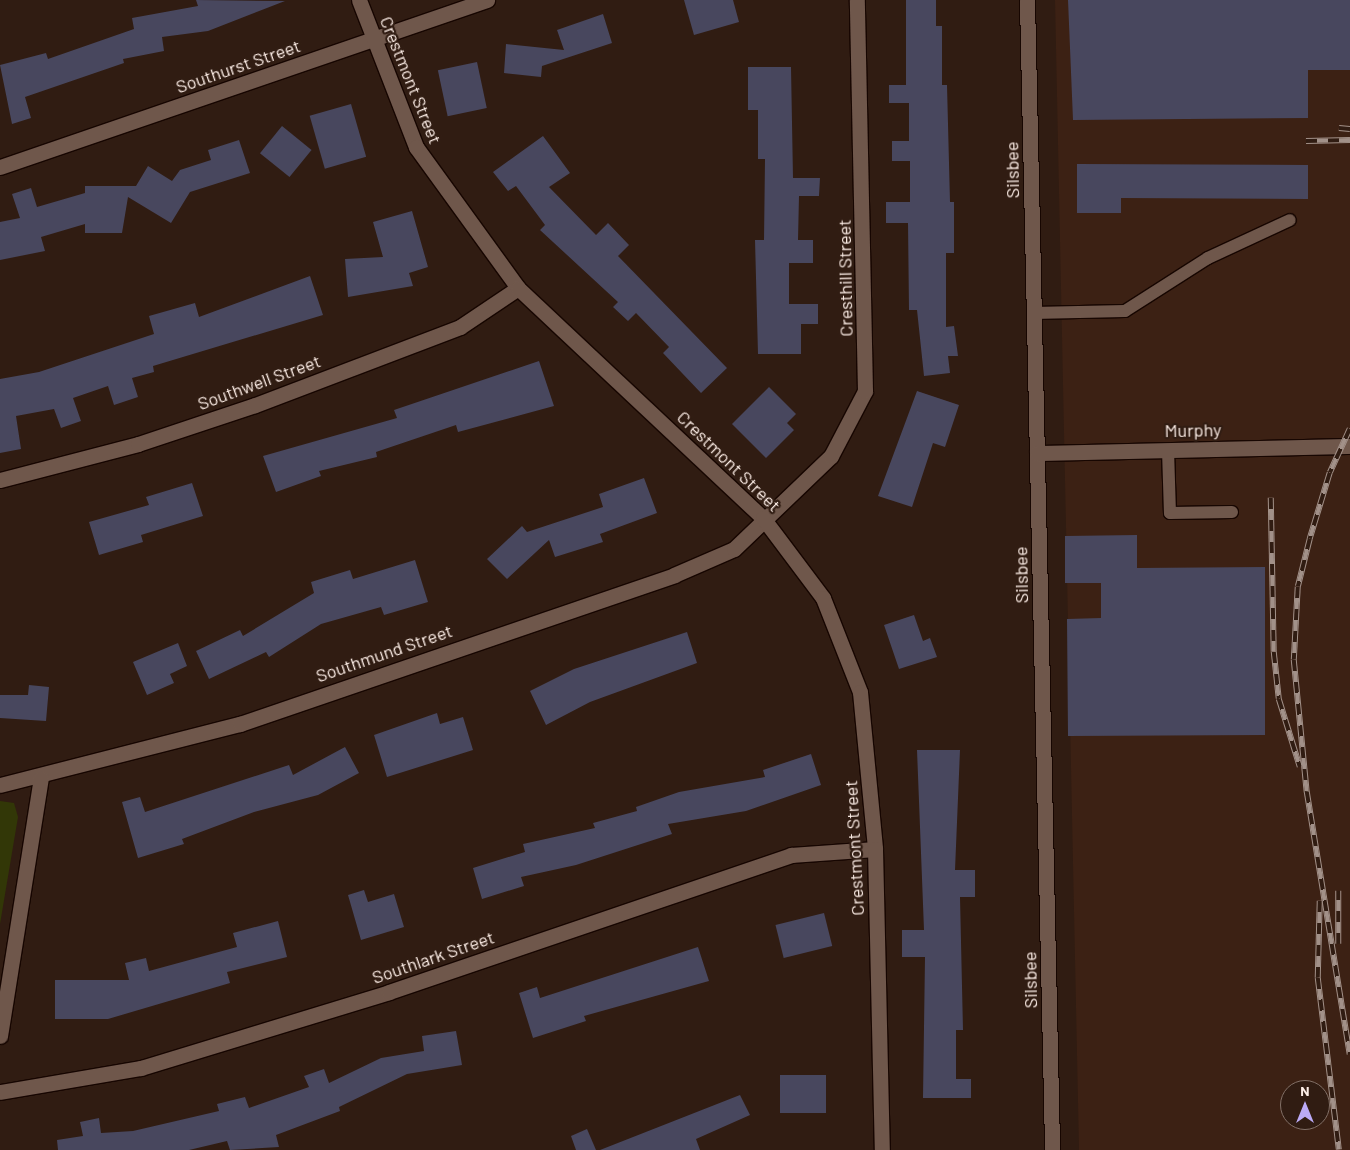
<!DOCTYPE html>
<html>
<head>
<meta charset="utf-8">
<style>
	body { margin:0 }
	#map { position:relative; width:1350px; height:1150px; overflow:hidden; background:#301c12; font-family:Barlow,sans-serif }
	div>[style] { position:absolute }
	[style*='--x'] { left:calc(var(--x)*1px); top:calc(var(--y)*1px); width:calc(var(--w)*1px); rotate:calc(var(--a)*1deg) }
	.built>* { inset:0; background:#3c2114 }
	.green>* { inset:0; background:#323707 }
	.building>* { inset:0; background:#48475e; transform-origin:0 0 }
	.roads { filter:drop-shadow(1px 0 #170601) drop-shadow(-1px 0 #170601) drop-shadow(0 1px #170601) drop-shadow(0 -1px #170601) }
	.lane>* { height:12px; margin:-6px; padding:0 6px; transform-origin:6px; border-radius:6px; background:#6f574b }
	.street>* { height:15px; margin:-7.5px; padding:0 7.5px; transform-origin:7.5px; border-radius:7.5px; background:#6f574b }
	.secondary>* { height:15px; margin:-7.5px; padding:0 7.5px; transform-origin:7.5px; border-radius:7.5px; background:#6f574b }
	.rail>* { height:5.5px; margin-top:-2.75px; transform-origin:0; background:repeating-linear-gradient(90deg,#301c12 0 11px,#a29189 0 22px); box-sizing:border-box; border-block:1px solid #a29189 }
	span { translate:-50% -50%; white-space:nowrap; text-align:center; line-height:1.15; -webkit-text-stroke:4.5px #301c12; paint-order:stroke }
	.street-label { font-size:18px; color:#fcede6 }
	.north { position:absolute; left:1280px; top:1080px; width:50px; height:50px; box-sizing:border-box; background:#301c12; border:1px solid #827067; border-radius:50%; rotate:0deg; font-size:14px; font-weight:700; line-height:20px; text-align:center; color:#fcede6 }
	.north::after { content:''; display:block; margin:auto; width:18px; height:22px; background:#bbaaf6; clip-path:polygon(50% 0,100% 100%,50% 72%,0 100%) }
</style>
</head>
<body>
<div id="map">
	<div class="built">
		<div style="clip-path:polygon(evenodd,1055px 0,1350px 0,1350px 1150px,1079px 1150px,1055px 0,1290px 1090px,1320px 1090px,1320px 1120px,1290px 1120px,1290px 1090px)"></div>
	</div>
	<div class="green">
		<div style="clip-path:polygon(0 801px,14px 803px,18px 817px,0 924px)"></div>
	</div>
	<div class="building">
		<div style="clip-path:polygon(196px 0,285px 1px,208px 31px,162px 37px,164px 51px,123px 59px,124px 63px,25px 97px,31px 118px,12px 124px,0 65px,46px 53px,48px 59px,134px 29px,132px 18px,198px 6px)"></div>
		<div style="clip-path:polygon(684px 0,733px 0,739px 22px,694px 35px)"></div>
		<div style="clip-path:polygon(906px 0,936px 0,936px 26px,942px 26px,942px 85px,947px 85px,950px 202px,954px 202px,954px 253px,946px 253px,946px 327px,954px 326px,958px 356px,948px 356px,950px 373px,924px 376px,917px 310px,909px 310px,908px 223px,886px 223px,886px 202px,910px 202px,910px 161px,892px 161px,892px 141px,909px 141px,909px 103px,889px 103px,889px 85px,906px 85px)"></div>
		<div style="clip-path:polygon(1068px 0,1350px 0,1350px 70px,1308px 70px,1308px 118px,1073px 120px)"></div>
		<div style="clip-path:polygon(603px 14px,612px 43px,542px 66px,541px 77px,504px 73px,506px 44px,564px 50px,557px 30px)"></div>
		<div style="left:477px;top:62px;width:47px;height:40px;rotate:78deg"></div>
		<div style="clip-path:polygon(748px 67px,791px 67px,793px 178px,820px 178px,819px 196px,799px 196px,798px 240px,813px 240px,813px 263px,789px 263px,789px 304px,818px 304px,818px 324px,801px 324px,801px 354px,758px 354px,755px 240px,764px 240px,765px 159px,758px 159px,758px 110px,748px 110px)"></div>
		<div style="left:351px;top:104px;width:55px;height:43px;rotate:74deg"></div>
		<div style="left:282px;top:126px;width:38px;height:35px;rotate:39deg"></div>
		<div style="clip-path:polygon(543px 136px,570px 173px,549px 187px,596px 235px,608px 223px,629px 245px,618px 256px,727px 368px,701px 393px,663px 353px,669px 347px,636px 313px,628px 321px,613px 307px,618px 302px,540px 230px,545px 225px,516px 186px,508px 191px,493px 172px)"></div>
		<div style="clip-path:polygon(239px 140px,250px 173px,190px 192px,171px 223px,128px 197px,122px 233px,85px 233px,85px 224px,41px 237px,45px 251px,0 260px,0 222px,20px 218px,12px 194px,31px 188px,37px 207px,85px 193px,85px 186px,136px 186px,148px 166px,172px 181px,180px 170px,211px 160px,208px 150px)"></div>
		<div style="clip-path:polygon(1077px 164px,1308px 165px,1308px 199px,1121px 198px,1121px 213px,1077px 213px)"></div>
		<div style="clip-path:polygon(412px 211px,428px 267px,409px 273px,413px 286px,348px 297px,345px 259px,383px 257px,373px 222px)"></div>
		<div style="clip-path:polygon(310px 276px,323px 315px,153px 366px,154px 372px,132px 378px,138px 397px,114px 405px,108px 386px,73px 398px,81px 421px,61px 428px,54px 409px,16px 416px,21px 449px,0 453px,0 379px,39px 372px,154px 334px,149px 316px,195px 303px,199px 317px)"></div>
		<div style="clip-path:polygon(539px 361px,554px 406px,458px 432px,456px 425px,376px 452px,377px 457px,319px 471px,321px 476px,276px 492px,263px 456px,397px 418px,394px 410px)"></div>
		<div style="clip-path:polygon(769px 387px,796px 414px,787px 423px,794px 430px,766px 458px,732px 424px)"></div>
		<div style="clip-path:polygon(917px 391px,959px 405px,945px 447px,933px 443px,912px 507px,878px 496px)"></div>
		<div style="clip-path:polygon(644px 478px,657px 513px,600px 534px,603px 542px,555px 557px,549px 540px,507px 579px,487px 559px,522px 526px,527px 532px,603px 507px,599px 494px)"></div>
		<div style="clip-path:polygon(192px 483px,203px 516px,141px 535px,143px 542px,99px 555px,89px 522px,149px 505px,146px 497px)"></div>
		<div style="clip-path:polygon(1137px 535px,1137px 568px,1265px 567px,1265px 735px,1068px 736px,1067px 619px,1101px 618px,1101px 583px,1065px 583px,1065px 536px)"></div>
		<div style="clip-path:polygon(415px 560px,428px 602px,384px 615px,381px 607px,321px 624px,269px 657px,266px 652px,209px 679px,196px 651px,240px 630px,243px 636px,314px 593px,311px 582px,350px 570px,353px 579px)"></div>
		<div style="clip-path:polygon(914px 615px,923px 641px,930px 638px,937px 657px,899px 669px,884px 625px)"></div>
		<div style="clip-path:polygon(687px 632px,697px 663px,590px 702px,546px 725px,530px 691px,574px 669px)"></div>
		<div style="clip-path:polygon(178px 643px,187px 666px,170px 674px,174px 683px,147px 695px,133px 662px)"></div>
		<div style="clip-path:polygon(29px 685px,49px 687px,46px 721px,0 718px,0 695px,28px 695px)"></div>
		<div style="clip-path:polygon(437px 713px,440px 724px,463px 717px,473px 750px,387px 777px,374px 735px)"></div>
		<div style="clip-path:polygon(345px 747px,359px 773px,318px 795px,254px 812px,182px 839px,184px 844px,138px 858px,122px 802px,140px 797px,145px 812px,289px 765px,293px 775px)"></div>
		<div style="clip-path:polygon(917px 750px,960px 750px,955px 870px,975px 870px,975px 897px,960px 897px,963px 1030px,956px 1030px,956px 1079px,971px 1079px,971px 1098px,923px 1098px,925px 957px,902px 957px,902px 930px,924px 930px)"></div>
		<div style="clip-path:polygon(811px 754px,821px 785px,746px 811px,668px 824px,672px 834px,576px 865px,521px 877px,524px 886px,482px 899px,473px 868px,525px 852px,523px 844px,595px 828px,593px 823px,637px 811px,636px 807px,679px 792px,765px 777px,763px 770px)"></div>
		<div style="clip-path:polygon(364px 890px,368px 902px,394px 894px,404px 927px,361px 940px,348px 895px)"></div>
		<div style="left:824px;top:913px;width:34px;height:50px;rotate:76deg"></div>
		<div style="clip-path:polygon(278px 921px,287px 957px,227px 972px,230px 983px,108px 1019px,55px 1019px,55px 980px,129px 980px,125px 963px,146px 958px,149px 971px,237px 947px,233px 933px)"></div>
		<div style="clip-path:polygon(698px 947px,709px 981px,584px 1016px,586px 1021px,533px 1038px,519px 993px,537px 987px,540px 998px)"></div>
		<div style="clip-path:polygon(456px 1031px,462px 1065px,407px 1074px,339px 1107px,340px 1111px,276px 1135px,279px 1147px,230px 1150px,227px 1141px,189px 1150px,58px 1150px,57px 1140px,83px 1136px,80px 1122px,99px 1118px,101px 1133px,133px 1131px,219px 1111px,217px 1104px,245px 1097px,249px 1108px,309px 1087px,304px 1076px,324px 1069px,329px 1083px,381px 1058px,424px 1051px,422px 1036px)"></div>
		<div style="left:780px;top:1075px;width:46px;height:38px"></div>
		<div style="clip-path:polygon(740px 1095px,750px 1115px,696px 1139px,700px 1150px,600px 1150px)"></div>
		<div style="clip-path:polygon(587px 1129px,596px 1150px,576px 1150px,571px 1136px)"></div>
	</div>
	<div class="roads">
		<div class="lane">
			<div style="--x:1033;--y:313;--w:92;--a:-1.2"></div>
			<div style="--x:1125;--y:311;--w:98;--a:-32.6"></div>
			<div style="--x:1208;--y:258;--w:90;--a:-24.9"></div>
			<div style="--x:1168;--y:450;--w:63;--a:88.2"></div>
			<div style="--x:1170;--y:513;--w:62;--a:-0.9"></div>
		</div>
		<div class="street">
			<div style="--x:1027;--y:0;--w:1150;--a:88.75"></div>
			<div style="--x:0;--y:167;--w:515;--a:-18.93"></div>
			<div style="--x:1037;--y:453;--w:313;--a:-1.3"></div>
			<div style="--x:0;--y:480;--w:143;--a:-14.6"></div>
			<div style="--x:138;--y:444;--w:123;--a:-18.4"></div>
			<div style="--x:255;--y:405;--w:219;--a:-20.8"></div>
			<div style="--x:460;--y:327;--w:70;--a:-33.9"></div>
			<div style="--x:0;--y:785;--w:248;--a:-14.3"></div>
			<div style="--x:240;--y:724;--w:459;--a:-18.9"></div>
			<div style="--x:674;--y:575;--w:65;--a:-23.4"></div>
			<div style="--x:734;--y:549;--w:134;--a:-43.8"></div>
			<div style="--x:831;--y:456;--w:73;--a:-62.4"></div>
			<div style="--x:865;--y:391;--w:391;--a:-91.2"></div>
			<div style="--x:0;--y:1036;--w:261;--a:-81"></div>
			<div style="--x:0;--y:1092;--w:143;--a:-9.7"></div>
			<div style="--x:141;--y:1068;--w:259;--a:-17"></div>
			<div style="--x:389;--y:992;--w:425;--a:-18.8"></div>
			<div style="--x:791;--y:855;--w:84;--a:-4.1"></div>
		</div>
		<div class="secondary">
			<div style="--x:359;--y:0;--w:158;--a:68.8"></div>
			<div style="--x:416;--y:147;--w:174;--a:54.1"></div>
			<div style="--x:518;--y:288;--w:336;--a:43.2"></div>
			<div style="--x:763;--y:518;--w:100;--a:53.1"></div>
			<div style="--x:823;--y:598;--w:101;--a:68.5"></div>
			<div style="--x:860;--y:692;--w:158;--a:84.5"></div>
			<div style="--x:875;--y:849;--w:301;--a:88.7"></div>
		</div>
	</div>
	<div class="rail">
		<div style="--x:1339;--y:128;--w:11;--a:5"></div>
		<div style="--x:1306;--y:141;--w:44;--a:-1.3"></div>
		<div style="--x:1350;--y:429;--w:48;--a:114.4"></div>
		<div style="--x:1330;--y:473;--w:69;--a:106.9"></div>
		<div style="--x:1310;--y:539;--w:49;--a:104"></div>
		<div style="--x:1298;--y:587;--w:73;--a:93.1"></div>
		<div style="--x:1294;--y:660;--w:133;--a:84.4"></div>
		<div style="--x:1307;--y:792;--w:266;--a:80.7"></div>
		<div style="--x:1271;--y:498;--w:154;--a:88.9"></div>
		<div style="--x:1274;--y:652;--w:47;--a:83.9"></div>
		<div style="--x:1279;--y:699;--w:71;--a:72.8"></div>
		<div style="--x:1320;--y:901;--w:77;--a:91.5"></div>
		<div style="--x:1318;--y:978;--w:173;--a:83"></div>
		<div style="--x:1338;--y:944;--w:53;--a:-90"></div>
	</div>
	<div class="street-label">
		<span style="left:238px;top:66px;rotate:-19deg">Southurst Street</span>
		<span style="left:411px;top:80px;rotate:68deg">Crestmont Street</span>
		<span style="left:1012px;top:170px;rotate:-91deg">Silsbee</span>
		<span style="left:845px;top:278px;rotate:-91deg">Cresthill Street</span>
		<span style="left:259px;top:382px;rotate:-20deg">Southwell Street</span>
		<span style="left:1193px;top:430px;rotate:-1deg">Murphy</span>
		<span style="left:729px;top:461px;rotate:44deg">Crestmont Street</span>
		<span style="left:1021px;top:575px;rotate:-91deg">Silsbee</span>
		<span style="left:384px;top:653px;rotate:-19deg">Southmund Street</span>
		<span style="left:854px;top:848px;rotate:-93deg">Crestmont Street</span>
		<span style="left:433px;top:957px;rotate:-19deg">Southlark Street</span>
		<span style="left:1030px;top:980px;rotate:-91deg">Silsbee</span>
	</div>
	<div class="north">N</div>
</div>
</body>
</html>
